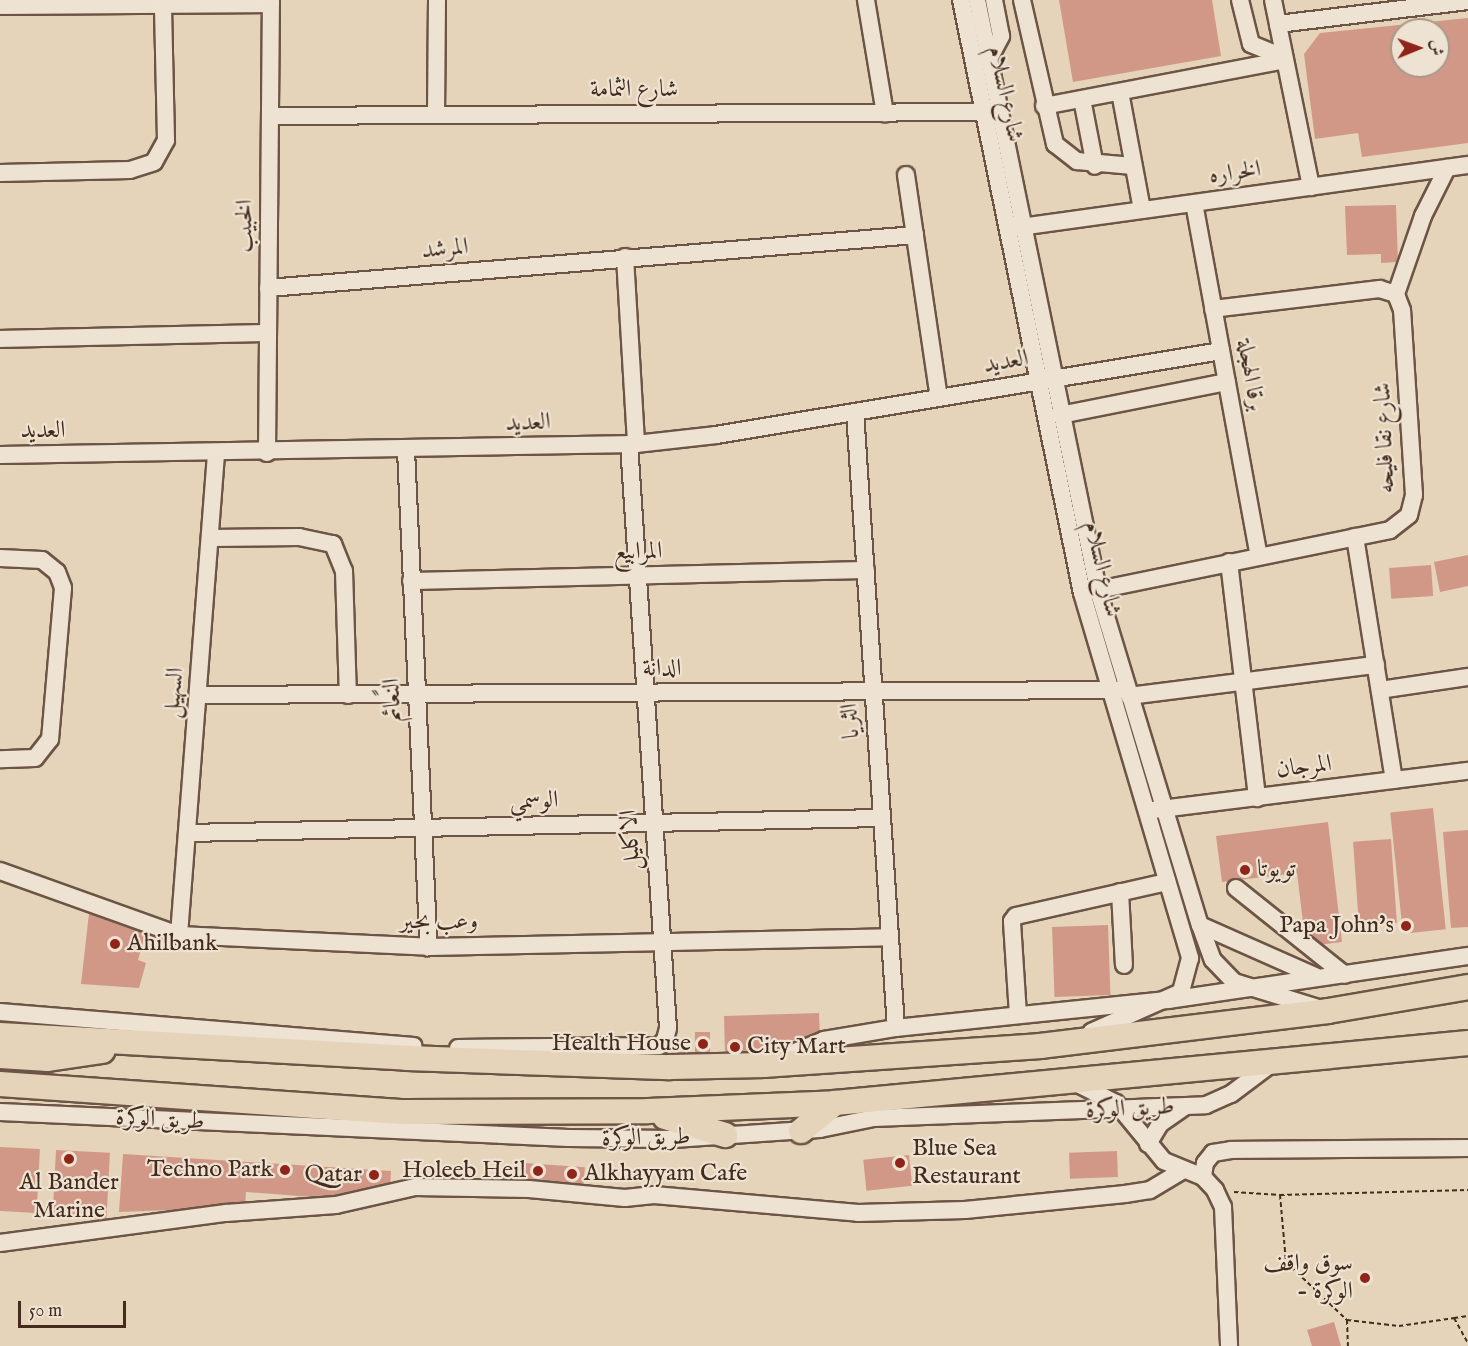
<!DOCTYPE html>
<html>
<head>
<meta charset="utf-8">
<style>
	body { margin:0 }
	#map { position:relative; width:1468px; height:1346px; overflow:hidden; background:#e5d4b9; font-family:"IM FELL English",Amiri,serif }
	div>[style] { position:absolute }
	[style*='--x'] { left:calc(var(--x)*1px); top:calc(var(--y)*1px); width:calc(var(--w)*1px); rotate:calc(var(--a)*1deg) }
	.building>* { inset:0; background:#d19888; transform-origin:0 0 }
	.path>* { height:2px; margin-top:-1px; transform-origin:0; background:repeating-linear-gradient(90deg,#432b1d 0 4.5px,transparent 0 7.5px) }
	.roads { filter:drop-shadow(2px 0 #6c5544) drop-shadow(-2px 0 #6c5544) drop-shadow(0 2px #6c5544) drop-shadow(0 -2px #6c5544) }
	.minor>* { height:16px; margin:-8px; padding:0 8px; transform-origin:8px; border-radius:8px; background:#eee3d2 }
	.highway>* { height:24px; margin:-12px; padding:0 12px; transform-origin:12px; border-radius:12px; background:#e5d4b9 }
	.dots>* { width:16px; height:16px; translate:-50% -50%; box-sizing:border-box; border:3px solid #eee3d2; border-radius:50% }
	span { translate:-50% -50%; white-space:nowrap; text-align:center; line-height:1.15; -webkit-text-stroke:4.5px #eee3d2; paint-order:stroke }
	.street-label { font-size:24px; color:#432b1d }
	.poi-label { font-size:24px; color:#432b1d }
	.left { translate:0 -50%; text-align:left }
	.right { translate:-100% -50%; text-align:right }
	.north { position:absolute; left:1390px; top:18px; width:60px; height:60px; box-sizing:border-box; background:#eee3d2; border:2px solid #aa998a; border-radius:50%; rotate:89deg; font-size:16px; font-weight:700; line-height:24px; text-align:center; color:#432b1d }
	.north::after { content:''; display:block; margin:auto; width:21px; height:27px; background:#8f2418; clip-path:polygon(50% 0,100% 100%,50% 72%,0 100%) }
	.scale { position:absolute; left:18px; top:1301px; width:108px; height:27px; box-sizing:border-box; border:3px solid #432b1d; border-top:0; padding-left:8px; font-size:18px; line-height:21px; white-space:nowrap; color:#432b1d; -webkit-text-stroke:4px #eee3d2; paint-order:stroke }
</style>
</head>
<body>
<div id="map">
	<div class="building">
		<div style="clip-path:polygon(1059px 0,1212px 0,1221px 56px,1073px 82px)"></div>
		<div style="clip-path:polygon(evenodd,1468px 18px,1468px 143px,1362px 157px,1358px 133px,1315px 139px,1304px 54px,1320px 33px,1468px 18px,1402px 30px,1438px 30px,1438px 66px,1402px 66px,1402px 30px)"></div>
		<div style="clip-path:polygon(1396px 205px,1398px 262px,1381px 263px,1381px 254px,1347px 255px,1345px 206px)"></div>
		<div style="clip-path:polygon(1468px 555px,1468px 586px,1440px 592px,1434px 562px)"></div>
		<div style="left:1431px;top:565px;width:31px;height:42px;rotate:86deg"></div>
		<div style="left:1433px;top:808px;width:122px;height:43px;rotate:84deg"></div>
		<div style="clip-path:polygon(1328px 822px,1342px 942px,1318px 945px,1305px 939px,1297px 873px,1222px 882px,1216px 836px)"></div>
		<div style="clip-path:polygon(1468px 830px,1468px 927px,1451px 928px,1443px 832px)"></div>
		<div style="left:1391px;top:839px;width:84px;height:38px;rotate:86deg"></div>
		<div style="clip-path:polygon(89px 913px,146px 932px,138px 960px,146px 963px,139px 988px,81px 984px)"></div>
		<div style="left:1108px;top:925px;width:70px;height:56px;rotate:88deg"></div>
		<div style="clip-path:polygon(819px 1013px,820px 1039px,770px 1041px,771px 1051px,725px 1053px,724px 1016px)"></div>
		<div style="left:710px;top:1032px;width:23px;height:15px;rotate:90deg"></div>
		<div style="left:0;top:1147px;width:40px;height:64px;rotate:3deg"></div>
		<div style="left:56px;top:1150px;width:54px;height:67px;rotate:3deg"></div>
		<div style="left:1117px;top:1151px;width:26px;height:48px;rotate:88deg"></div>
		<div style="clip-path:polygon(123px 1154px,391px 1171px,390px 1190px,338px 1199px,246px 1192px,245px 1207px,119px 1212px)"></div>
		<div style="left:909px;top:1155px;width:31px;height:46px;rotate:84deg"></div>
		<div style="left:525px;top:1163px;width:60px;height:17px;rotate:4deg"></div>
		<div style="clip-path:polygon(1334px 1322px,1341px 1346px,1312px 1346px,1307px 1330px)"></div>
	</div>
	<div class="path">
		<div style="--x:1234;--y:1192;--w:46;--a:3.7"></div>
		<div style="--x:1280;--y:1195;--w:188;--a:-1.5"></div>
		<div style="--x:1280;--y:1195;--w:67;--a:84.9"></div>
		<div style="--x:1286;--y:1262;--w:84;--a:43.6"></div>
		<div style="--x:1347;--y:1320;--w:52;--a:6.6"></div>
		<div style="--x:1399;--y:1326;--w:56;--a:-8.3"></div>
		<div style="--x:1454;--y:1318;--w:29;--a:61"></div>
		<div style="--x:1454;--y:1318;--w:14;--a:-8"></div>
		<div style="--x:1347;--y:1320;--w:26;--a:88"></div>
	</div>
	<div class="roads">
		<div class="minor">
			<div style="--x:866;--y:0;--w:115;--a:80.5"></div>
			<div style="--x:961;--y:0;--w:605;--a:78.47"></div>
			<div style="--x:1082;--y:593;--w:381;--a:73.5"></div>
			<div style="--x:1190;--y:958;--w:35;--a:105"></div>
			<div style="--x:1181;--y:992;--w:98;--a:156"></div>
			<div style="--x:977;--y:0;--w:602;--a:78.41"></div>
			<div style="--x:1098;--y:590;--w:350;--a:73.1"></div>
			<div style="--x:1200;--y:925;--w:37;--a:70"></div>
			<div style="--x:1213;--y:960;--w:30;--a:46"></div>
			<div style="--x:1234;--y:982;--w:92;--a:17.1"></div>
			<div style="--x:1022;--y:0;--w:148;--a:77.1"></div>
			<div style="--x:1055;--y:144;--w:28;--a:38"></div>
			<div style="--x:1077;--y:161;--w:56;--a:5.1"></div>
			<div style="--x:1240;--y:0;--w:45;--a:76"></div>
			<div style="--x:1251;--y:44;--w:35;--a:22"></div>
			<div style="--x:1273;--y:0;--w:191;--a:78.5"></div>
			<div style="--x:0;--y:6;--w:271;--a:-0.4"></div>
			<div style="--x:1278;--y:24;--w:191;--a:-6.9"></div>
			<div style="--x:989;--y:59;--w:26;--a:-62"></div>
			<div style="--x:1001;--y:36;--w:37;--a:-101"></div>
			<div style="--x:1120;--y:92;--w:120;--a:79.4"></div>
			<div style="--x:1082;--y:99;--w:68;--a:79"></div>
			<div style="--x:1044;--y:106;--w:245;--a:-10.8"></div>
			<div style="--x:436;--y:115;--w:115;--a:-89.5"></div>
			<div style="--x:270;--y:116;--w:722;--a:-0.32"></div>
			<div style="--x:0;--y:173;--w:130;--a:-1.3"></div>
			<div style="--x:130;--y:170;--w:25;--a:-18"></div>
			<div style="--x:154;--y:162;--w:25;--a:-61"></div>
			<div style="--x:166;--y:140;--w:135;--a:-91.3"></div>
			<div style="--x:906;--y:175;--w:225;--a:81.6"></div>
			<div style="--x:1194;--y:203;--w:359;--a:79.6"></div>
			<div style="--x:1013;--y:228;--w:459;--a:-7.9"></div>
			<div style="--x:625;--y:257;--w:187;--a:86.6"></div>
			<div style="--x:268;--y:288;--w:649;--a:-4.68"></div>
			<div style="--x:1396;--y:294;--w:83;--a:-70.9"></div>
			<div style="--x:1423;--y:216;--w:54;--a:-63.4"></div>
			<div style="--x:0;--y:339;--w:268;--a:-1.3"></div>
			<div style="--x:855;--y:412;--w:617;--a:86.19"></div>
			<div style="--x:1060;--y:415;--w:170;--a:-11.2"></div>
			<div style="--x:406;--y:450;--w:498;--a:87.4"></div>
			<div style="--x:267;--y:453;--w:453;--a:-89.5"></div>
			<div style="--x:0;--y:455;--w:636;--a:-0.99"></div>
			<div style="--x:636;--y:444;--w:81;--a:-6.4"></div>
			<div style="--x:716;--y:435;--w:512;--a:-9.44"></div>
			<div style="--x:1355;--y:537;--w:246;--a:80.9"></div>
			<div style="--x:211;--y:538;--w:88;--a:-0.7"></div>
			<div style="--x:299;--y:537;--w:35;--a:12"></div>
			<div style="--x:333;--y:544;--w:29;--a:68"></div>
			<div style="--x:344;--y:571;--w:124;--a:88.2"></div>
			<div style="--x:0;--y:558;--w:42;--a:2.7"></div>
			<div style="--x:42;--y:560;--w:19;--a:39"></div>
			<div style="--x:57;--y:572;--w:17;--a:69"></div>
			<div style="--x:63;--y:588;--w:152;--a:94.9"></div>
			<div style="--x:50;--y:739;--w:24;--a:128"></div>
			<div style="--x:35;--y:758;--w:35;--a:178"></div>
			<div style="--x:1229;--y:562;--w:238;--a:83.2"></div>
			<div style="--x:411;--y:581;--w:455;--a:-1.4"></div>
			<div style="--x:1098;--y:590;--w:298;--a:-11.6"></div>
			<div style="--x:1390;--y:530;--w:24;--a:-38"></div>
			<div style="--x:1409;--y:515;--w:21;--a:-76"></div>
			<div style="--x:1414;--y:495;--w:185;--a:-93.7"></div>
			<div style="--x:1402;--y:310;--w:17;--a:-111"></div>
			<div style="--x:1396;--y:294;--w:17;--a:-163"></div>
			<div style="--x:1380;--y:289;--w:168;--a:173.2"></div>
			<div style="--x:1380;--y:690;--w:89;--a:-8.4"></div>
			<div style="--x:198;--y:695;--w:920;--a:-0.31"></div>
			<div style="--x:1129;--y:696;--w:249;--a:-7.2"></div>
			<div style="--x:1153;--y:810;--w:317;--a:-7.1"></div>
			<div style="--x:187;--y:833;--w:695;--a:-1.24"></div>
			<div style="--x:0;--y:871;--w:190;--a:19.7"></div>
			<div style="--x:179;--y:935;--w:250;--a:2.7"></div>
			<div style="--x:429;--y:947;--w:461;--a:-1.2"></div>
			<div style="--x:1236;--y:888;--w:139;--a:38.6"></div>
			<div style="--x:1120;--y:892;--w:73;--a:86.9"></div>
			<div style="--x:1200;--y:925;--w:126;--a:23.9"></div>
			<div style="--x:179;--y:935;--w:481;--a:-85.6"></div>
			<div style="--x:0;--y:1012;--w:415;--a:4.7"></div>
			<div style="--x:1018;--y:1015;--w:94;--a:-93.7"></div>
			<div style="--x:1012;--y:921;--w:6;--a:-51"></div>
			<div style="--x:1016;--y:916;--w:155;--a:-12.7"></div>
			<div style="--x:458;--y:1048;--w:201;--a:-0.6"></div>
			<div style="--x:659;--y:1046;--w:8;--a:-45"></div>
			<div style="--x:665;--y:1040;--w:12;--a:-76"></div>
			<div style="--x:668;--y:1028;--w:585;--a:-93.82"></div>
			<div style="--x:773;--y:1061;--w:55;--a:-22.4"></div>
			<div style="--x:824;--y:1040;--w:73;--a:-9.5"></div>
			<div style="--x:896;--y:1028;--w:274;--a:-5.9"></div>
			<div style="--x:1169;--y:1000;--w:302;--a:-8.4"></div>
			<div style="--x:1074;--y:1082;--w:47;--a:26.6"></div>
			<div style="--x:1116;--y:1103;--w:75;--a:50.4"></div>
			<div style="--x:1164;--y:1161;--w:42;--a:22.3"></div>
			<div style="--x:1203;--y:1177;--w:18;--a:47"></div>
			<div style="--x:1215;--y:1190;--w:19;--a:65"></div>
			<div style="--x:1223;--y:1207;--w:139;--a:87.5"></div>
			<div style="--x:0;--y:1112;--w:569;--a:2.62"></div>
			<div style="--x:568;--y:1138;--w:106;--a:0.5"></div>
			<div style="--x:674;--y:1139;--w:146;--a:-3.9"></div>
			<div style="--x:820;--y:1129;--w:55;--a:-11.5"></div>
			<div style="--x:874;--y:1118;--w:332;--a:-2.2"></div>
			<div style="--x:1206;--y:1105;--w:27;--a:-24"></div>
			<div style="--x:1231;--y:1094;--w:50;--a:-36.9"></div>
			<div style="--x:1148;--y:1144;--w:23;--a:-59"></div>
			<div style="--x:1160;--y:1124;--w:29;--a:-35"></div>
			<div style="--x:1203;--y:1177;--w:14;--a:-82"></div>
			<div style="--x:1205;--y:1163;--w:13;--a:-51"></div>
			<div style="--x:1213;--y:1153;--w:18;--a:-9"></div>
			<div style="--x:1231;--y:1150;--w:237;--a:-0.5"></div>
			<div style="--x:0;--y:1243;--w:228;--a:-7.6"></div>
			<div style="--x:226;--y:1213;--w:110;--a:-4.2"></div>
			<div style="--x:336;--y:1205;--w:81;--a:-12.8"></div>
			<div style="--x:415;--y:1187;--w:114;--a:1"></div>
			<div style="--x:529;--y:1189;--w:96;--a:5.4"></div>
			<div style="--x:625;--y:1198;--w:29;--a:-6"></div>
			<div style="--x:654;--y:1195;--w:205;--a:5"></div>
			<div style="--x:858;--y:1213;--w:107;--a:-1.6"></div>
			<div style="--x:965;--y:1210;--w:161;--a:-5.7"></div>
			<div style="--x:1125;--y:1194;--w:25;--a:-9"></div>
			<div style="--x:1150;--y:1190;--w:39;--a:-31"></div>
		</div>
		<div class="highway">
			<div style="--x:0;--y:1035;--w:408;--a:3.2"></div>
			<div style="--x:407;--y:1058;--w:263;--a:2"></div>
			<div style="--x:670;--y:1067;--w:94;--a:-1.2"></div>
			<div style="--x:764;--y:1065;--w:277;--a:-3.9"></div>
			<div style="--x:1040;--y:1046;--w:290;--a:-6.9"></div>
			<div style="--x:1328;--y:1011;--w:142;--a:-9.7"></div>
			<div style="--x:0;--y:1056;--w:48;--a:3.6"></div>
			<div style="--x:48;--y:1059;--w:55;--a:-8.4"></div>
			<div style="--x:0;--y:1084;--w:405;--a:4"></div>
			<div style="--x:404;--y:1112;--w:244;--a:-0.2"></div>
			<div style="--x:648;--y:1111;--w:187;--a:-2.4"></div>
			<div style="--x:835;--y:1103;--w:636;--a:-5.41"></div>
			<div style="--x:665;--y:1117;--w:63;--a:16.7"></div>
			<div style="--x:801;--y:1131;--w:44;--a:-39.5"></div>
		</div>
	</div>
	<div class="dots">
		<div style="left:1245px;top:870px;background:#8f2418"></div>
		<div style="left:1406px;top:926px;background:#8f2418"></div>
		<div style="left:115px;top:944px;background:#8f2418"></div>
		<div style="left:703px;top:1044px;background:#8f2418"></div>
		<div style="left:735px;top:1047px;background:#8f2418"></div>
		<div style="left:69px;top:1159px;background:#8f2418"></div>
		<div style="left:900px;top:1163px;background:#8f2418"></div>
		<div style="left:285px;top:1170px;background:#8f2418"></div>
		<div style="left:538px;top:1171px;background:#8f2418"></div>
		<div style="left:572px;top:1174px;background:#8f2418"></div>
		<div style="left:374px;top:1175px;background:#8f2418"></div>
		<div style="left:1365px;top:1278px;background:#8f2418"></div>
	</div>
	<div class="street-label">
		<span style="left:634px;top:90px">شارع الثمامة</span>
		<span style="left:1005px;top:94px;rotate:78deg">شارع السلام</span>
		<span style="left:1235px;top:173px;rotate:-8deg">الخراره</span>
		<span style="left:245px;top:226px;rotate:-89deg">الخبيب</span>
		<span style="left:445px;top:249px;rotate:-5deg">المرشد</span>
		<span style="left:1006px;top:362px;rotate:-10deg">العديد</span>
		<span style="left:1250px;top:375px;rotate:80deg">برقا الهجلة</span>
		<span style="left:528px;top:423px;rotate:-2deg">العديد</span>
		<span style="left:43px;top:431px">العديد</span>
		<span style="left:1385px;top:438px;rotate:-92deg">شارع نقا فليحه</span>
		<span style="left:638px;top:552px;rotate:-1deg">المرابيع</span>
		<span style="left:1102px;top:569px;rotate:77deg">شارع السلام</span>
		<span style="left:662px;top:669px">الدانة</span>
		<span style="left:174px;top:693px;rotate:-85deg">السهيل</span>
		<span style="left:393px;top:700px;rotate:-93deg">النًعائم</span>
		<span style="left:851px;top:721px;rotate:-94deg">الثريا</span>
		<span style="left:1304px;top:767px;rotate:-7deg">المرجان</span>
		<span style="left:534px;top:801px;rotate:-1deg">الوسمي</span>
		<span style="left:631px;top:840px;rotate:-94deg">الاكليل</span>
		<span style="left:439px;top:922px">وعب بحير</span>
		<span style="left:1130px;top:1109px;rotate:-3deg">طريق الوكرة</span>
		<span style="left:160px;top:1120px;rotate:3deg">طريق الوكرة</span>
		<span style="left:646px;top:1138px;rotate:-1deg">طريق الوكرة</span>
	</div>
	<div class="poi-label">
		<span class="left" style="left:1257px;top:870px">تويوتا</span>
		<span class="right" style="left:1394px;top:926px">Papa John's</span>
		<span class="left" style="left:127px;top:944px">Ahilbank</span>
		<span class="right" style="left:691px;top:1044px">Health House</span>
		<span class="left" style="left:747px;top:1047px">City Mart</span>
		<span class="left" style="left:912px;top:1163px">Blue Sea<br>Restaurant</span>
		<span class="right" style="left:273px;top:1170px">Techno Park</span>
		<span class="right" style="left:526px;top:1171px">Holeeb Heil</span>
		<span class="left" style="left:584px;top:1174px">Alkhayyam Cafe</span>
		<span class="right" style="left:362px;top:1175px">Qatar</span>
		<span style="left:69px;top:1197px">Al Bander<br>Marine</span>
		<span class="right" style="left:1353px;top:1278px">سوق واقف<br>- الوكرة</span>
	</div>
	<div class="north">ش</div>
	<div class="scale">50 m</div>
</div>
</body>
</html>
